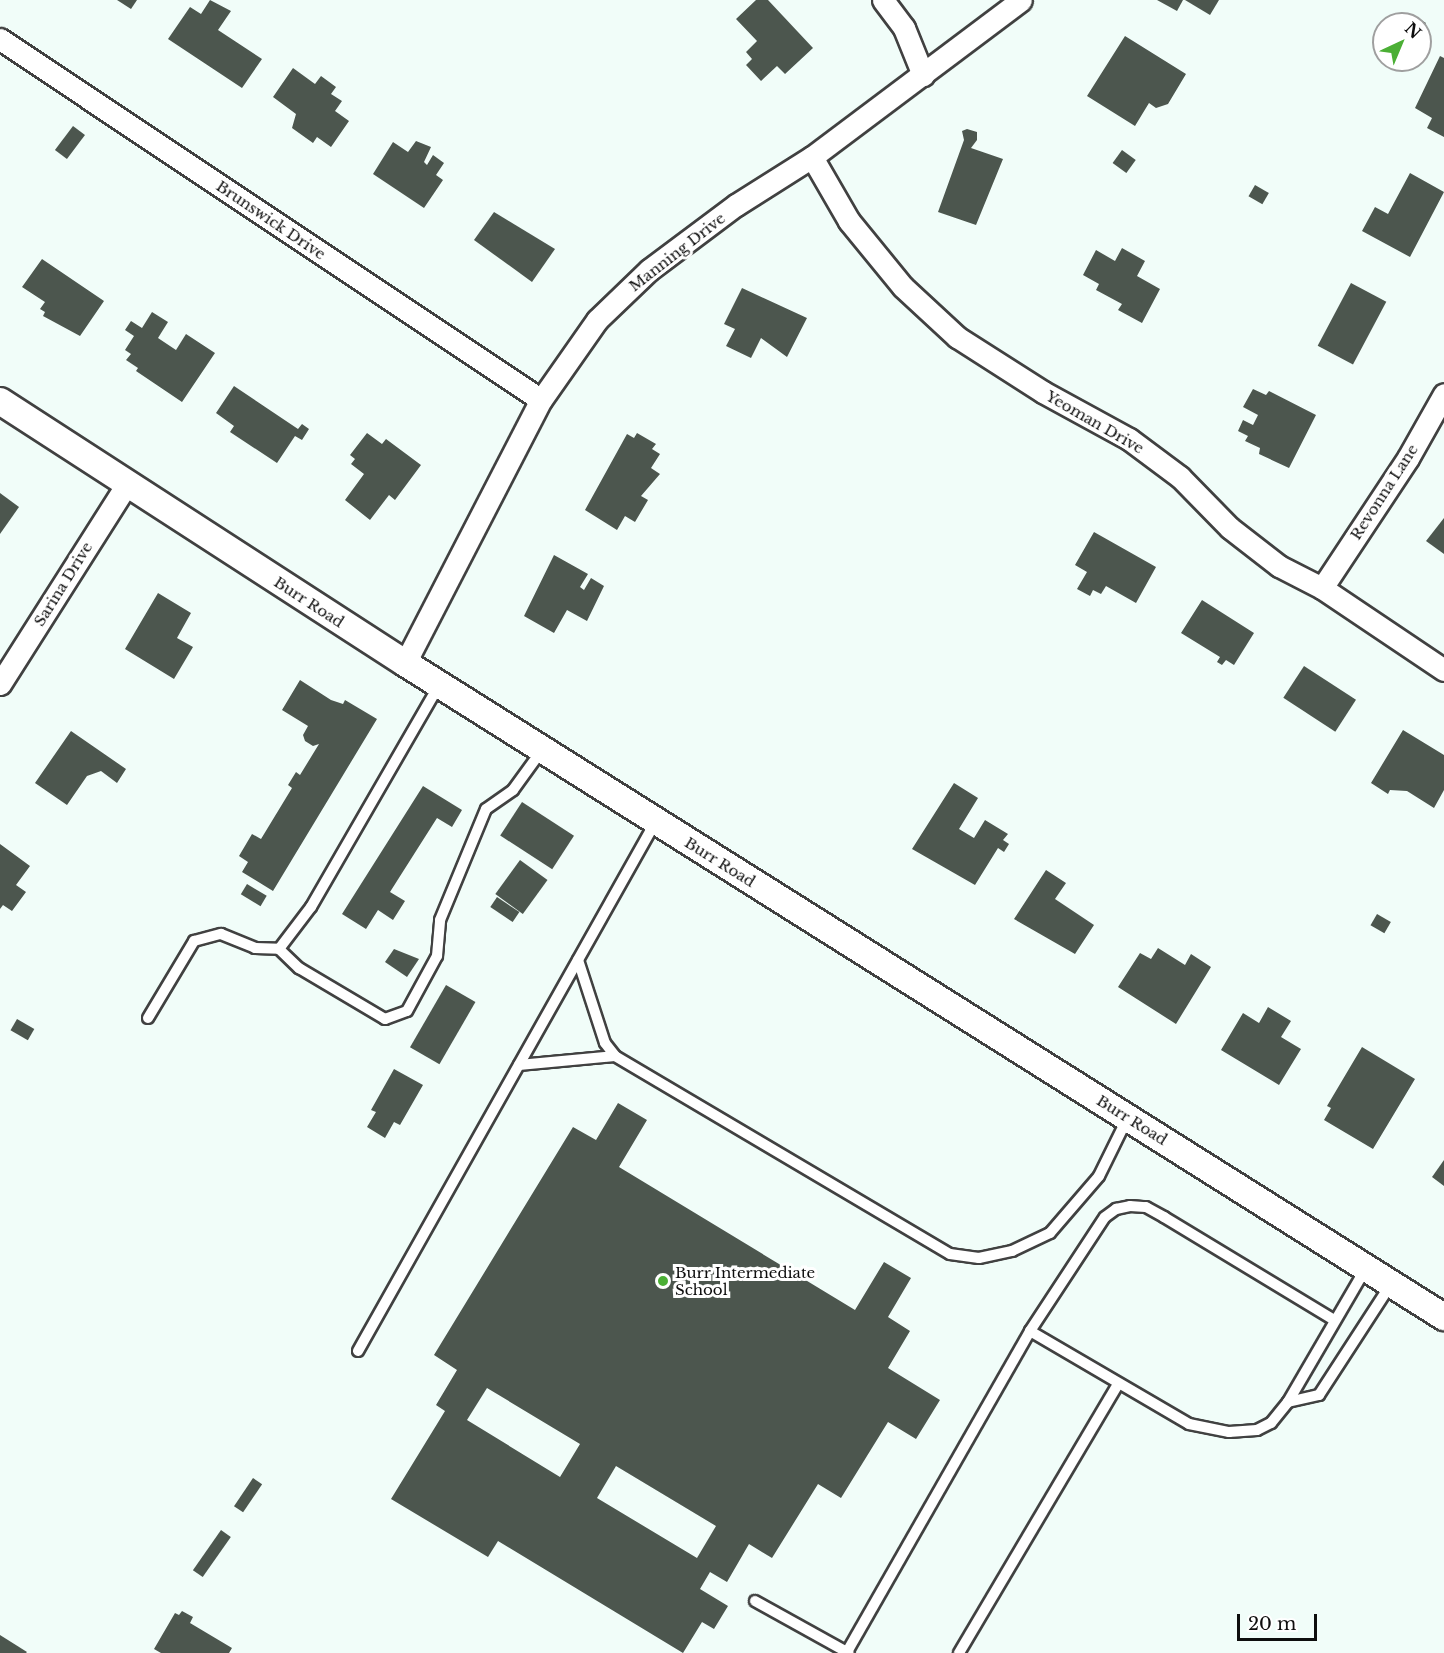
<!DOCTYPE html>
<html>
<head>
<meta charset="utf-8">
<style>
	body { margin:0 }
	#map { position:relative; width:1444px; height:1653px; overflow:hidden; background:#f1fdf9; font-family:"Libre Baskerville",serif }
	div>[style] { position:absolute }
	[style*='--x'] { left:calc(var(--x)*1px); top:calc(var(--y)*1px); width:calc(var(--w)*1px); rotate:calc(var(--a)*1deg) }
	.building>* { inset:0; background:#4c564e; transform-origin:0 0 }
	.roads { filter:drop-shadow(2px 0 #414141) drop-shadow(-2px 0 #414141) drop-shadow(0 2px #414141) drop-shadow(0 -2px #414141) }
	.service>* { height:10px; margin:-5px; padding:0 5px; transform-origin:5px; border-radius:5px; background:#fff }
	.minor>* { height:21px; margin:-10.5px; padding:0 10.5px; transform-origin:10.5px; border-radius:10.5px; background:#fff }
	.tertiary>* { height:26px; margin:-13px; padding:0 13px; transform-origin:13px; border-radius:13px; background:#fff }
	.dots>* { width:16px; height:16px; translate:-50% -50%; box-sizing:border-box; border:3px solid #fff; border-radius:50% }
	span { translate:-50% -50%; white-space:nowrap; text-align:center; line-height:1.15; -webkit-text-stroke:6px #fff; paint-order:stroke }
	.street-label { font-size:15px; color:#0e0e0e }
	.poi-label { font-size:15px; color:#0e0e0e }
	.left { translate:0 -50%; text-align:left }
	.north { position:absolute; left:1372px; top:12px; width:60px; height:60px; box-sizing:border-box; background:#fff; border:2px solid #9f9f9f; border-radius:50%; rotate:44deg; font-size:16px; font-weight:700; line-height:24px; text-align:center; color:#0e0e0e }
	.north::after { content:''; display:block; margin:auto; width:21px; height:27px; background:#4baf35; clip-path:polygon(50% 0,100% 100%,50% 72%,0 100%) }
	.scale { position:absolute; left:1237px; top:1614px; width:80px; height:27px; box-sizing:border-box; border:3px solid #0e0e0e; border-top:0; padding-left:8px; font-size:18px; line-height:21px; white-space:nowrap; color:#0e0e0e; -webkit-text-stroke:4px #fff; paint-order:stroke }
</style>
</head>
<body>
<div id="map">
	<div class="building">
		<div style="clip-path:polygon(117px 0,137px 0,131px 9px)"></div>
		<div style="clip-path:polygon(210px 0,231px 11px,218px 30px,262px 59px,242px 88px,168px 39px,190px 7px,201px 14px)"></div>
		<div style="clip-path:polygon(756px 0,768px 0,813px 48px,785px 74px,777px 66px,761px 81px,746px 65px,752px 59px,746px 52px,757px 41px,736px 19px)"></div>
		<div style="clip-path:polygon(1157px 0,1183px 0,1177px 11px)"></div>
		<div style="clip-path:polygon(1185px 0,1219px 0,1210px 15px)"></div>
		<div style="clip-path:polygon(1413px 15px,1426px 23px,1420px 31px,1420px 24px,1407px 24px)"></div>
		<div style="clip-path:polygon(1125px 36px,1186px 74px,1168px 104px,1156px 108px,1149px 103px,1135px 126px,1087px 96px)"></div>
		<div style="clip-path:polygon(1440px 56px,1444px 58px,1444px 137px,1427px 128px,1432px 118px,1415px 108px)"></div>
		<div style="clip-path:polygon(293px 68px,315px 84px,321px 76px,336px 87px,331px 94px,342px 101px,335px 111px,349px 121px,331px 147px,317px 137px,313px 143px,292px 128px,296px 114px,273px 97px)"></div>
		<div style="left:73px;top:126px;width:15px;height:30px;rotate:37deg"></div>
		<div style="clip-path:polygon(967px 129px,977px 132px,977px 140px,971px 148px,1003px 159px,976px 225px,938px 212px,964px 140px,962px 131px)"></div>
		<div style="clip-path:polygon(416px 141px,431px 147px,424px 162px,427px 165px,433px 155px,444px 163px,436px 175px,443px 180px,424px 208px,373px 174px,393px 142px,408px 152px)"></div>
		<div style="left:1122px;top:150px;width:17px;height:16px;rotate:36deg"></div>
		<div style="clip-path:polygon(1410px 173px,1444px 192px,1410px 257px,1362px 231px,1375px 207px,1388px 214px)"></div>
		<div style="left:1255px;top:185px;width:16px;height:13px;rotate:30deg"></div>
		<div style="clip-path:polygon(494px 212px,555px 249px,532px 282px,474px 240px)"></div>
		<div style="clip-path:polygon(1122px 248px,1145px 261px,1137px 276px,1160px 289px,1142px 323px,1118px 310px,1122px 304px,1096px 290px,1099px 284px,1083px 275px,1096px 250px,1115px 261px)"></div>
		<div style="clip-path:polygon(42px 259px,104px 301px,80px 336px,43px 316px,45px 312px,40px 309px,45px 302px,22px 287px)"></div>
		<div style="left:1351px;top:283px;width:40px;height:71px;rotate:28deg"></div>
		<div style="clip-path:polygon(742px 288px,807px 318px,787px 357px,761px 338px,751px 358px,726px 346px,735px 329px,724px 324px)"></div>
		<div style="clip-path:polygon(152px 312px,168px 322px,158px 338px,176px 350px,186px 334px,215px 353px,182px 402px,136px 371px,138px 368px,126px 360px,131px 354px,125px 350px,134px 336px,125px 330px,131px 321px,142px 328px)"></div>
		<div style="clip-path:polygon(234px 386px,298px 429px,302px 424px,309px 429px,302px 440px,295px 436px,277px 463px,230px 432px,234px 426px,216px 413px)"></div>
		<div style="clip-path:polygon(1253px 389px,1266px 395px,1269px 391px,1316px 415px,1289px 468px,1259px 454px,1260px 448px,1245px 441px,1248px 436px,1238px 431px,1243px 420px,1253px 425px,1258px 415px,1243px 407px)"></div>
		<div style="clip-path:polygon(367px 433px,382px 444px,386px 439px,421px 465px,395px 500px,389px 495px,370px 520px,345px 500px,364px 474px,351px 464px,355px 459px,350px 455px)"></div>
		<div style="clip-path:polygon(637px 433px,656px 444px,652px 449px,660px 454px,651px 468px,660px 474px,641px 496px,648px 500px,635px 522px,625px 516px,617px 530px,585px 510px,627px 434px,634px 438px)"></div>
		<div style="clip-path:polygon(0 493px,19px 507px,0 534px)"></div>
		<div style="clip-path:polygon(1444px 518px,1444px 554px,1426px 541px)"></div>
		<div style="clip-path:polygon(1094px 532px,1156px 567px,1136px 603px,1106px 586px,1101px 594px,1093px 590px,1090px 596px,1077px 589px,1087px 572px,1075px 565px)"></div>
		<div style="clip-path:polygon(554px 555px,588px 574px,580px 587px,584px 590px,591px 578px,604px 586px,587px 621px,567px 610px,554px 633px,524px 616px)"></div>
		<div style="clip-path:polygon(158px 593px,191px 613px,177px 638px,193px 647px,174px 679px,125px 649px)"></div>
		<div style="clip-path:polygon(1202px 600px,1254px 633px,1234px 665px,1226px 660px,1222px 665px,1217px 662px,1220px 657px,1181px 633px)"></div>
		<div style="left:1304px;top:666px;width:62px;height:38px;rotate:33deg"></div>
		<div style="clip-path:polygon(300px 680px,331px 700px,343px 704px,345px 700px,377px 719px,273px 891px,242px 872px,248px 862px,239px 856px,252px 834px,261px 839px,292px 788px,288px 785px,296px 772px,300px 775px,319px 744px,313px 746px,305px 741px,303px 735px,308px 726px,282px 710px)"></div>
		<div style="clip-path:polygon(1403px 730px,1444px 755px,1444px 790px,1434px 808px,1407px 791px,1390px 790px,1388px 794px,1371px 783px)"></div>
		<div style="clip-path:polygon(71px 731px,126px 769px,117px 783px,101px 771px,87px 776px,67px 805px,35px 783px)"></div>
		<div style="clip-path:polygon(954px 783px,978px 798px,959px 829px,974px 838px,985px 820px,1008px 834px,1003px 840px,1009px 844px,1004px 852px,998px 848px,975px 885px,912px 849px)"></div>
		<div style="clip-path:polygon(423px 786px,462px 810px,452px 827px,437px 818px,390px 892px,405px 901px,393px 920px,378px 910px,366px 929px,342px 914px)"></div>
		<div style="left:522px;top:802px;width:62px;height:40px;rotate:33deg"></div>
		<div style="clip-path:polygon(0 844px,30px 866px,16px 885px,26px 892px,12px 911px,3px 905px,0 909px)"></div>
		<div style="left:520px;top:860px;width:34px;height:42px;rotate:36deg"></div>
		<div style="clip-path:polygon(1046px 870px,1066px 883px,1055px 899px,1094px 925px,1075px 954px,1014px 919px)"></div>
		<div style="left:247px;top:884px;width:23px;height:12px;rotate:31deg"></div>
		<div style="left:497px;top:897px;width:27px;height:12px;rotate:34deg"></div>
		<div style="left:1377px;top:914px;width:16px;height:13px;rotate:30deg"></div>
		<div style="clip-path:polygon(1158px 948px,1185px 965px,1191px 954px,1211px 967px,1176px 1024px,1118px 987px,1140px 953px,1151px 959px)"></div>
		<div style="clip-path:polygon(394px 949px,419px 959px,407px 977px,385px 962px)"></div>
		<div style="left:446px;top:985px;width:34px;height:72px;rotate:30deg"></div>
		<div style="clip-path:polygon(1268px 1007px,1291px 1021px,1281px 1037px,1301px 1049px,1279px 1085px,1221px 1050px,1243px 1013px,1259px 1023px)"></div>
		<div style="left:17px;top:1019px;width:20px;height:13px;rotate:30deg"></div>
		<div style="clip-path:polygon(1362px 1047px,1415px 1079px,1373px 1149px,1324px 1120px,1331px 1108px,1327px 1106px)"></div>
		<div style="clip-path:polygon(394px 1069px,423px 1085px,400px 1125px,394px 1122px,385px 1138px,367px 1127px,376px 1112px,371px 1110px)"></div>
		<div style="clip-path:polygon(evenodd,618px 1103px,647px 1120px,619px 1167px,855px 1310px,884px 1262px,911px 1278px,888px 1317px,910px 1331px,888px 1368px,940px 1400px,916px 1439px,888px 1422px,841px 1498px,818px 1484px,772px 1558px,749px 1544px,727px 1582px,710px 1572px,700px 1589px,728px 1606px,714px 1629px,702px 1622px,683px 1653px,498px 1541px,488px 1557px,391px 1499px,445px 1411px,436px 1405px,457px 1370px,434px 1355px,573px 1127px,596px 1140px,618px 1103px,487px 1388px,580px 1444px,560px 1477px,467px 1420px,487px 1388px,618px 1103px,616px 1466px,716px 1526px,697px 1558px,597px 1498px,616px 1466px)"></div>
		<div style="clip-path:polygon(1444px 1160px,1444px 1186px,1432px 1177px)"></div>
		<div style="left:253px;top:1478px;width:11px;height:34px;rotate:34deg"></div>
		<div style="left:221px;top:1530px;width:12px;height:49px;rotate:35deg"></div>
		<div style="clip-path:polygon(182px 1611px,193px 1617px,190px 1623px,232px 1648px,229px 1653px,161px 1653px,154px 1649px,175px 1613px,179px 1615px)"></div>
		<div style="clip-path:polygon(0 1635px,27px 1652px,26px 1653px,0 1653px)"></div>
	</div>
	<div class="roads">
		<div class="service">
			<div style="--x:279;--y:949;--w:28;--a:44"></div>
			<div style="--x:299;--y:968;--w:100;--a:30.7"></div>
			<div style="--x:385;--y:1019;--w:23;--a:-20"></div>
			<div style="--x:407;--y:1011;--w:63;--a:-61.4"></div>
			<div style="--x:437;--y:956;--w:36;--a:-85"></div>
			<div style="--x:440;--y:920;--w:120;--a:-67.5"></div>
			<div style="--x:486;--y:809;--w:33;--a:-35"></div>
			<div style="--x:513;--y:790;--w:49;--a:-54.1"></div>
			<div style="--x:578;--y:960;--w:87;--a:72"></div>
			<div style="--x:605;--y:1043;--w:16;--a:52"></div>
			<div style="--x:615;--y:1056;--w:389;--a:30.6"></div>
			<div style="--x:950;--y:1254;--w:29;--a:8"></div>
			<div style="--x:979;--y:1258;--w:34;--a:-12"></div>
			<div style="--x:1012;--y:1251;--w:42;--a:-25.3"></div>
			<div style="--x:1050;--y:1233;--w:75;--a:-49.3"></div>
			<div style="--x:1099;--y:1176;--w:64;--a:-63.8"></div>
			<div style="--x:148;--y:1018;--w:90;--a:-59.1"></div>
			<div style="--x:194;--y:941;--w:28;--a:-15"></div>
			<div style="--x:221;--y:934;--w:37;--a:22"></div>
			<div style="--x:255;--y:948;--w:24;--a:2"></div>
			<div style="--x:279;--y:949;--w:53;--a:-52.7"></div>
			<div style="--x:311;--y:907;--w:256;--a:-60"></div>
			<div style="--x:519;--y:1065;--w:96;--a:-5.4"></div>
			<div style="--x:1030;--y:1331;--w:136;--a:-56.7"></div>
			<div style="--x:1105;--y:1217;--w:14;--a:-36"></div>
			<div style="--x:1116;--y:1209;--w:14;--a:-12"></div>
			<div style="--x:1130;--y:1206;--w:16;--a:4"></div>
			<div style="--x:1146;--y:1207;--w:21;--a:29"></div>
			<div style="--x:1164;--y:1217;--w:199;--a:31.2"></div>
			<div style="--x:358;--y:1351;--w:608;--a:-60.65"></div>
			<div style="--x:1288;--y:1402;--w:32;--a:-13"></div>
			<div style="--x:1319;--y:1395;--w:132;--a:-57"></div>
			<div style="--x:755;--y:1601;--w:107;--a:29"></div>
			<div style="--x:847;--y:1652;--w:369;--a:-60.3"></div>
			<div style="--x:1030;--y:1331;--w:184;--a:30.3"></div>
			<div style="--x:1189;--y:1424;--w:41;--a:11.3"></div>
			<div style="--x:1229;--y:1432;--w:28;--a:-4"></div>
			<div style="--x:1257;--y:1430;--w:16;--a:-27"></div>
			<div style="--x:1271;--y:1423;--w:27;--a:-51"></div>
			<div style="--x:1288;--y:1402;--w:155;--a:-59.8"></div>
			<div style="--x:959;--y:1653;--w:312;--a:-59.4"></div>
		</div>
		<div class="minor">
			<div style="--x:883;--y:0;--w:35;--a:53"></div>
			<div style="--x:904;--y:28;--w:51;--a:68"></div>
			<div style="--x:0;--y:39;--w:650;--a:33.71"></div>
			<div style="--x:812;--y:157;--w:74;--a:60"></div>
			<div style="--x:849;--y:221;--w:85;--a:50.7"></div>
			<div style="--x:903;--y:287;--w:74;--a:42.8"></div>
			<div style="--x:957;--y:337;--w:102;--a:32.6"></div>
			<div style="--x:1043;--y:392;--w:98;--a:28.7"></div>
			<div style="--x:1129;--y:439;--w:64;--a:36.7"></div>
			<div style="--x:1180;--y:477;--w:71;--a:45.6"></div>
			<div style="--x:1230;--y:528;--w:62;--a:37.8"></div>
			<div style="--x:1279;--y:566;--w:48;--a:27.1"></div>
			<div style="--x:1322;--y:588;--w:147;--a:33.9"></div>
			<div style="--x:1322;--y:588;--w:156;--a:-56.5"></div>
			<div style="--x:1408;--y:458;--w:73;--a:-60.6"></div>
			<div style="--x:405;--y:663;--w:296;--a:-62.7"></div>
			<div style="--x:541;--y:400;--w:98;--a:-55"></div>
			<div style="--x:597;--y:320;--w:72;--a:-43.9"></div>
			<div style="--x:649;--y:270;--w:109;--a:-36.8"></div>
			<div style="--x:736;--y:205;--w:90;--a:-32.3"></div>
			<div style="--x:812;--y:157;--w:261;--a:-36.9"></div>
			<div style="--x:0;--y:684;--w:237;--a:-57.6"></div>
		</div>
		<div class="tertiary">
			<div style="--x:0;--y:401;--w:482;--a:32.9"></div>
			<div style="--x:405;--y:663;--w:1228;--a:32.19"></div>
		</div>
	</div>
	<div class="dots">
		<div style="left:663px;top:1281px;background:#4baf35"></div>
	</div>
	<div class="street-label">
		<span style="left:271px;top:220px;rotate:34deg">Brunswick Drive</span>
		<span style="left:677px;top:252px;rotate:-38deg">Manning Drive</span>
		<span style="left:1095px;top:422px;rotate:30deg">Yeoman Drive</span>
		<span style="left:1384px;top:492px;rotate:-57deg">Revonna Lane</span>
		<span style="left:63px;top:584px;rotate:-58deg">Sarina Drive</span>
		<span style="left:309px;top:602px;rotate:33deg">Burr Road</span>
		<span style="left:720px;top:862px;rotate:32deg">Burr Road</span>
		<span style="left:1132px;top:1120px;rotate:32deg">Burr Road</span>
	</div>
	<div class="poi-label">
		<span class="left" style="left:675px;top:1281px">Burr Intermediate<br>School</span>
	</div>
	<div class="north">N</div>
	<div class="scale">20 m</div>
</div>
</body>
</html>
